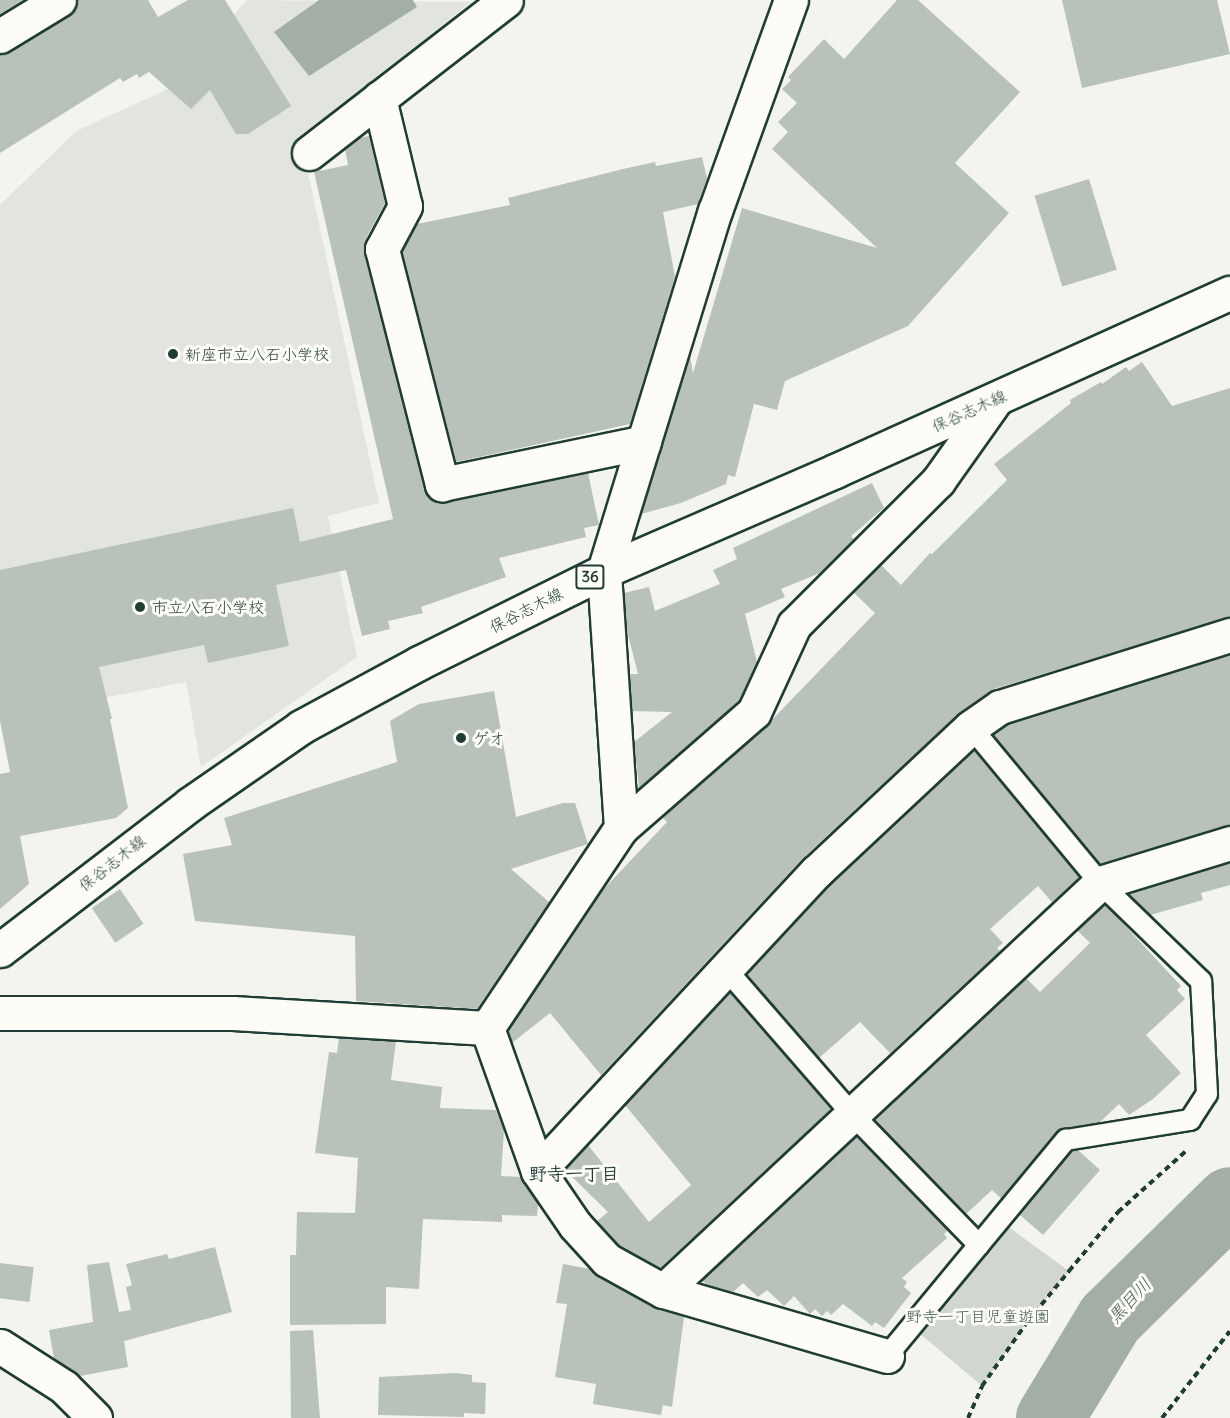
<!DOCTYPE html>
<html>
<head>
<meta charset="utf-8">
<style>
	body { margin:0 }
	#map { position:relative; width:1230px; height:1418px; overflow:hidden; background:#f4f4ef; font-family:Delius,"Klee One",sans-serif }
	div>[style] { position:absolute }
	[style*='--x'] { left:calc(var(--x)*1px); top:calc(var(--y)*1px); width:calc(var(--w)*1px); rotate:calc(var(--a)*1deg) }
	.built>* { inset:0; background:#e2e5df }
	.green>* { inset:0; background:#d1d6d1 }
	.water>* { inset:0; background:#a3aea7 }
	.river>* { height:68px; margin:-34px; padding:0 34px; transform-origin:34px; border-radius:34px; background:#a3aea7 }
	.building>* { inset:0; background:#b9c1bb; transform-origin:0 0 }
	.path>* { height:4px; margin-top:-2px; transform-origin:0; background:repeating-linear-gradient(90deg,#1f3d34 0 6px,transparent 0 10.5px) }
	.roads { filter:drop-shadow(2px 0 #1f3d34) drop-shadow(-2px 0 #1f3d34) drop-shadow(0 2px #1f3d34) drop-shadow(0 -2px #1f3d34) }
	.service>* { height:20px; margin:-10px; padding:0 10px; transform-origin:10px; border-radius:10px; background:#fdfcf7 }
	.minor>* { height:33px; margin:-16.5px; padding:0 16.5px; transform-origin:16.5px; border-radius:16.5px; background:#fdfcf7 }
	.primary>* { height:33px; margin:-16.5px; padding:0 16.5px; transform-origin:16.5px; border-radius:16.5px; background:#fdfcf7 }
	.dots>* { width:16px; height:16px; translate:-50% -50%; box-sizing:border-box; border:3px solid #fdfcf7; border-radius:50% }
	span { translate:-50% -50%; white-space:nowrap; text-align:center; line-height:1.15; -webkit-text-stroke:6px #fdfcf7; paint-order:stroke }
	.shield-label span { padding:2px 4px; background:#fdfcf7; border:2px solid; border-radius:4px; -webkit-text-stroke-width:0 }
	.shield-label { font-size:15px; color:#1f3d34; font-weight:700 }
	.poi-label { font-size:16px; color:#1f3d34 }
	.left { translate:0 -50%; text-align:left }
	.street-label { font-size:16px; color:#1f3d34 }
	.park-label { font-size:16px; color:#435c53 }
	.neighbourhood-label { font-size:18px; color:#1f3d34; font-weight:700 }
	.water-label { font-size:18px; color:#475f56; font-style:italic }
</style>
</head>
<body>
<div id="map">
	<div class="built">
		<div style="clip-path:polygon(247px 0,471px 2px,301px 140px,379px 503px,328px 516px,357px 657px,201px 767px,186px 682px,0 718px,0 205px,76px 131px,168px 89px)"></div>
	</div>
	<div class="green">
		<div style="clip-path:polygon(999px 1220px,1069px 1271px,1028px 1321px,982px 1386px,912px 1327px)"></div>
	</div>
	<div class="water">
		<div style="clip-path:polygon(319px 0,413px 0,417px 7px,309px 76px,274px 32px)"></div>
	</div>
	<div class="river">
		<div style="--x:1050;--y:1418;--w:116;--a:-58.8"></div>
		<div style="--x:1110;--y:1319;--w:168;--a:-44.5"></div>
	</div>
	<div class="building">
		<div style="clip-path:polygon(0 0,23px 0,0 14px)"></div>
		<div style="clip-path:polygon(78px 0,148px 0,158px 17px,188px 0,225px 0,291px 106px,248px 134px,236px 134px,210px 90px,191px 109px,149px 72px,139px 78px,137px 74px,123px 82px,120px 78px,0 153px,0 55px,10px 52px,69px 16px,75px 9px)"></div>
		<div style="clip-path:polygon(897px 0,918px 0,1020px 92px,955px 163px,1009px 213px,908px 326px,785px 381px,777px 410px,754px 404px,735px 477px,728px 475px,726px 484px,681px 503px,641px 514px,690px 356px,693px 373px,742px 208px,877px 248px,772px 149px,788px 132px,778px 122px,797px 103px,782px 89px,791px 80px,788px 77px,824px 39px,844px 59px)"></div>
		<div style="clip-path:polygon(1062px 0,1217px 0,1230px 54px,1082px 88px)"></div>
		<div style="clip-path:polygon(369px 136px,385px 203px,365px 240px,364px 254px,428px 496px,436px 502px,446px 502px,588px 473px,599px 525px,584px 528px,586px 537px,499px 558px,506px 577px,421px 607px,423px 613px,388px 621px,390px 629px,362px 636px,346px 570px,276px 585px,289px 646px,208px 663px,204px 645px,99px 667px,112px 719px,110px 719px,128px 808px,116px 818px,20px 836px,29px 884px,0 909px,0 774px,10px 772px,0 721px,0 570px,293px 508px,300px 542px,393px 519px,314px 172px,348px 165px,345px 149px,359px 138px)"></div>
		<div style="clip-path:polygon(702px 157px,707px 178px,698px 204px,663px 212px,675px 277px,630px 424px,456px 462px,402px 251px,417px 224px,510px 205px,508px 198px,623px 169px,655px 162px,656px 166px)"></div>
		<div style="left:1089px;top:179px;width:95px;height:57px;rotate:73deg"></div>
		<div style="clip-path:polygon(1142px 362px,1172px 406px,1230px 388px,1230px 617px,994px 689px,960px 712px,802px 859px,601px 1075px,550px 1013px,512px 1043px,508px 1031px,599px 894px,667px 822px,662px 817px,766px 726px,875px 613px,853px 592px,881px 565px,901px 585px,930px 553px,932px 554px,1007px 480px,994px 464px,1071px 403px,1070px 400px,1101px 382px,1102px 384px,1126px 367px,1129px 371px)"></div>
		<div style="clip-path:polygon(872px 483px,884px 508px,851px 536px,854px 539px,820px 573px,781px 589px,785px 597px,745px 614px,757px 662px,739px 701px,639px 788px,634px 742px,672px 712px,632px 711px,630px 674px,638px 674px,627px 631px,624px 593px,649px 587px,655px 611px,720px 584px,713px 570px,737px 559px,733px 548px)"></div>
		<div style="clip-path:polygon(1230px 655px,1230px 825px,1099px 864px,993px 735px,1008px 724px)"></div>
		<div style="clip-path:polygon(494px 691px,516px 817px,563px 803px,575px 803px,588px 844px,511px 869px,549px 902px,477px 1009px,356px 1001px,355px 936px,195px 921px,183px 854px,232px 845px,224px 818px,397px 762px,390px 721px,419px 704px)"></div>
		<div style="clip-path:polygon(974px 750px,1079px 877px,1052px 902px,1038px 886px,990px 929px,1003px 943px,997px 948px,1000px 951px,890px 1053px,860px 1022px,819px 1058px,746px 974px,829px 885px)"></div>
		<div style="clip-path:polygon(1230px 863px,1230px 885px,1201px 893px,1203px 900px,1150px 915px,1128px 894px)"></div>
		<div style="left:120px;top:889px;width:42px;height:34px;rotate:56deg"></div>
		<div style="clip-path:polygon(1105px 904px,1181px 986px,1177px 990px,1185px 999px,1146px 1035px,1181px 1073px,1153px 1099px,1129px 1115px,1119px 1104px,1099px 1123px,1064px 1128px,1057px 1132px,1002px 1199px,992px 1190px,966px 1214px,874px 1120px,1026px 978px,1040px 992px,1090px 943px,1077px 930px)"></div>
		<div style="clip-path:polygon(730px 992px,831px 1109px,660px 1268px,619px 1245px,597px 1221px,608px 1212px,565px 1170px,588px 1145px,649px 1222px,691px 1185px,625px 1105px)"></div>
		<div style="clip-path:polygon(339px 1038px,396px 1041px,391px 1080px,442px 1087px,440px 1108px,496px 1110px,504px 1130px,501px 1176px,520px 1177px,538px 1204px,537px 1216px,502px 1215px,502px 1222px,423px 1219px,419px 1289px,386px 1287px,386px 1324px,290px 1325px,290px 1255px,296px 1255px,297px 1212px,355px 1213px,358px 1158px,315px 1153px,329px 1052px,337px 1053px)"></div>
		<div style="clip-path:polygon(857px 1136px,948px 1230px,944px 1234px,947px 1238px,902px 1278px,907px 1282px,904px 1287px,911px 1293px,884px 1328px,875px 1322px,872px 1326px,843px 1304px,831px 1315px,827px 1311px,822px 1316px,815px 1309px,810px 1314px,794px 1296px,784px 1306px,767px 1290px,758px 1297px,743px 1283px,733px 1292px,706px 1284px,702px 1280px)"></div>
		<div style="clip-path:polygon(1078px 1150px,1100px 1170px,1043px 1235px,1020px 1215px,1072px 1151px)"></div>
		<div style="clip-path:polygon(215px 1247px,232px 1312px,124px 1341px,128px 1367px,80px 1376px,54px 1358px,49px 1330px,93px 1322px,87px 1265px,109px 1262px,119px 1312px,131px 1310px,126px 1287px,132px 1285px,126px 1264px,167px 1254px,169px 1259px)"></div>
		<div style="left:0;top:1263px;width:34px;height:35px;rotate:7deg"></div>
		<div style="clip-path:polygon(563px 1264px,590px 1269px,654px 1308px,684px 1317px,672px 1407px,663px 1405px,661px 1415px,593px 1404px,596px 1384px,555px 1377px,567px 1304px,556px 1303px)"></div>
		<div style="clip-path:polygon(313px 1330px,320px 1418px,291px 1418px,290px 1331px)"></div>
		<div style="clip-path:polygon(456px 1373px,472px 1375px,472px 1382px,486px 1383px,485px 1414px,464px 1413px,464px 1417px,378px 1415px,379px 1377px)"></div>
	</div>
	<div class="path">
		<div style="--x:968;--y:1418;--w:35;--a:-66"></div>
		<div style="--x:982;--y:1386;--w:80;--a:-54.7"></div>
		<div style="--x:1028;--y:1321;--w:65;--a:-50.6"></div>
		<div style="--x:1069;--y:1271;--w:77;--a:-50.3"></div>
		<div style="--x:1118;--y:1212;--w:91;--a:-41.9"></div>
		<div style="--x:1162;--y:1418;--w:110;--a:-52"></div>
	</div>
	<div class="roads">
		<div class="service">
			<div style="--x:725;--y:968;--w:195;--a:49"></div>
			<div style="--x:853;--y:1115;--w:181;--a:45.9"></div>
			<div style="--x:887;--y:1356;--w:281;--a:-50.4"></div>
			<div style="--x:1066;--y:1140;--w:126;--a:-9.2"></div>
			<div style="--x:1190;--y:1120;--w:31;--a:-57"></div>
			<div style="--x:1207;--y:1094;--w:113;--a:-93"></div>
			<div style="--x:1201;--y:981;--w:141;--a:-135.9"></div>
			<div style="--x:1100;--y:883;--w:202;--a:-129.6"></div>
		</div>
		<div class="minor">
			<div style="--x:0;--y:36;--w:69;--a:-31.4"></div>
			<div style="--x:379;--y:98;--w:111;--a:76.5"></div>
			<div style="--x:405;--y:206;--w:49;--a:118.1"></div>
			<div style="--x:382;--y:249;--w:243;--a:75.7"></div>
			<div style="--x:442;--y:484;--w:206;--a:-11.7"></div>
			<div style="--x:309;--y:153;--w:249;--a:-37.8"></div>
			<div style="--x:621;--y:828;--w:258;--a:-93.8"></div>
			<div style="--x:604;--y:571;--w:377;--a:-72.9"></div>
			<div style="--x:715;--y:211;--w:224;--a:-70.2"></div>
			<div style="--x:0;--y:1013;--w:233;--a:0"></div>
			<div style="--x:233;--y:1013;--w:254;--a:3.4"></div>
			<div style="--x:538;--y:1171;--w:408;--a:-47.1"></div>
			<div style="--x:816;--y:872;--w:212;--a:-43.1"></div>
			<div style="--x:971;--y:727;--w:35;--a:-35"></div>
			<div style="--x:1000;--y:707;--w:241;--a:-17.4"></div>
			<div style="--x:663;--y:1291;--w:598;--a:-43.03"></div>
			<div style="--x:1100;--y:883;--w:136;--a:-17.1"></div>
			<div style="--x:0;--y:1346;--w:76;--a:32.6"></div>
			<div style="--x:64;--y:1387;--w:44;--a:45"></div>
			<div style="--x:887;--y:1356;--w:233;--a:-163.8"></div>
			<div style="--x:663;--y:1291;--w:64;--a:-151"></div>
			<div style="--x:607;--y:1260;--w:47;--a:-132.4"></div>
			<div style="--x:575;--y:1225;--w:65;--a:-124.4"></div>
			<div style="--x:538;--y:1171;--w:152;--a:-109.6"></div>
			<div style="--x:487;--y:1028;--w:241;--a:-56.2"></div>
			<div style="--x:621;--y:828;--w:176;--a:-41.1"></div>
			<div style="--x:754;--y:712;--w:96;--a:-65.3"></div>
			<div style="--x:794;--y:625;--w:204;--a:-45"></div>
			<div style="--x:938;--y:481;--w:100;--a:-54.7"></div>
		</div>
		<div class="primary">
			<div style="--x:0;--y:950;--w:240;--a:-37.5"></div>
			<div style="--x:190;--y:804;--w:135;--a:-34.7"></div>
			<div style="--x:301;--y:727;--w:134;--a:-28.5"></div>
			<div style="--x:419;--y:663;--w:207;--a:-26.4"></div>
			<div style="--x:604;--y:571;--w:252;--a:-23.4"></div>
			<div style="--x:835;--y:471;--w:433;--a:-24.3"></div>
		</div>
	</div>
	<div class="dots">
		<div style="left:173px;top:354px;background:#1f3d34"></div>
		<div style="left:140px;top:607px;background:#1f3d34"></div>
		<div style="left:461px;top:738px;background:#1f3d34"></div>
	</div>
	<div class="shield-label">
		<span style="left:590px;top:577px">36</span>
	</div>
	<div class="poi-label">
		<span class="left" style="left:185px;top:354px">新座市立八石小学校</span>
		<span class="left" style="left:152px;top:607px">市立八石小学校</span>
		<span class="left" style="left:473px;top:738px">ゲオ</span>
	</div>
	<div class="street-label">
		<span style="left:969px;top:411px;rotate:-24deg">保谷志木線</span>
		<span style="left:526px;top:610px;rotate:-27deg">保谷志木線</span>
		<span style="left:112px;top:863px;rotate:-38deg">保谷志木線</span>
	</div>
	<div class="park-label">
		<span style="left:978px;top:1316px">野寺一丁目児童遊園</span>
	</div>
	<div class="neighbourhood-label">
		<span style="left:574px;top:1174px">野寺一丁目</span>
	</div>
	<div class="water-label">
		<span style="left:1130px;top:1301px;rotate:-47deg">黒目川</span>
	</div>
</div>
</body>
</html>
